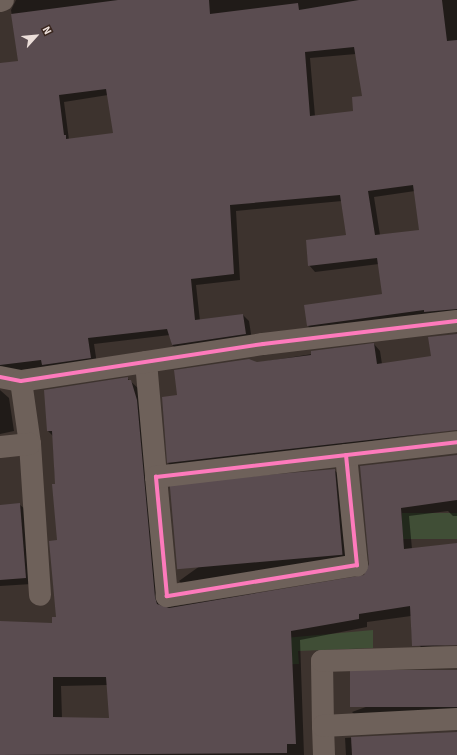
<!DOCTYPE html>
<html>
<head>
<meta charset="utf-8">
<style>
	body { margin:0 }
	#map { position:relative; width:457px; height:755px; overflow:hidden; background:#3d332e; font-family:"Source Sans 3",sans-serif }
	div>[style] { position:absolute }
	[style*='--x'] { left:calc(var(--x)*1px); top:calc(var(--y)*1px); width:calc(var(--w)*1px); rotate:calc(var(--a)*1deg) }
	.green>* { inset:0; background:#404e36; transform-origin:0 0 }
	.shadow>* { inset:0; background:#0007 }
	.building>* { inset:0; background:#5a4c50; transform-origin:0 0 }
	.street>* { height:22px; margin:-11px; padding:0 11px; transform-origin:11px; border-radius:11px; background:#6e615a }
	.cycleway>* { height:4px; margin:-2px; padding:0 2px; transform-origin:2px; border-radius:2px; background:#fd7abc }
	span { translate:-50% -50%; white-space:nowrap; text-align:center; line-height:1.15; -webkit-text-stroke:3.5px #39261e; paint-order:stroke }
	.north { position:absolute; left:16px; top:16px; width:40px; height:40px; -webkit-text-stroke:3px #39261e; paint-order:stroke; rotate:63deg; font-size:11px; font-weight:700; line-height:16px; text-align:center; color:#ebded9 }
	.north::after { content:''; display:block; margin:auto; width:14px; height:18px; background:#ebded9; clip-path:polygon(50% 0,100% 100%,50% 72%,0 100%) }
</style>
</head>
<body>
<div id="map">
	<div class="green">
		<div style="left:457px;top:513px;width:26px;height:55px;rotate:90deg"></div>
		<div style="clip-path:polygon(373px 630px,373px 648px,298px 651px,299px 664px,243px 666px,241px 642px)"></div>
	</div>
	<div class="shadow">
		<div style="clip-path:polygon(evenodd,16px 0,457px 0,457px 315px,314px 332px,308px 326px,383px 295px,379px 264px,315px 272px,309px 265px,347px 236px,342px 201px,236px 211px,240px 280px,196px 285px,200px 321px,243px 315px,249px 321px,252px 340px,179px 351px,172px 345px,170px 335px,94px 344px,97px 364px,44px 367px,0 373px,0 64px,19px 62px,11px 10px,16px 0,356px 54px,363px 97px,354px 112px,315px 116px,310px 58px,356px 54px,16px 0,108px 95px,114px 134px,69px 140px,64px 102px,108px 95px,16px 0,415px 191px,420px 231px,380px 235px,374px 197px,415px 191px)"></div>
		<div style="clip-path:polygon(457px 335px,457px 429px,174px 469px,168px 463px,178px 396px,256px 363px,374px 344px,380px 351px,382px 364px,432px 357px)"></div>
		<div style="clip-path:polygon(evenodd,127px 378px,140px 390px,164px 608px,365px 576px,370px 564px,361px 471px,457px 462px,457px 516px,453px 516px,448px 511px,409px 516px,412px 549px,457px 544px,457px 644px,421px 647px,412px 638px,411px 616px,367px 622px,367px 627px,300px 640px,304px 755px,0 755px,0 622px,53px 624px,58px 618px,58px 541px,53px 436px,48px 431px,127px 378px,108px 685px,110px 719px,62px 718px,61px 686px,108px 685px)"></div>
		<div style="clip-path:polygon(0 390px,9px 398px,14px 431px,0 434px)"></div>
		<div style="clip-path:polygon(334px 470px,341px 476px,349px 560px,185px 587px,179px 581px)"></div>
		<div style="clip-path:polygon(19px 504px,26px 510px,32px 584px,0 586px,0 506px)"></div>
		<div style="clip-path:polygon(457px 674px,457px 716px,361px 721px,352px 712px)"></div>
		<div style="clip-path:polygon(457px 733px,457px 755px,346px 755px,345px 738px)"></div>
	</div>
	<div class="building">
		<div style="clip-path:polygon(evenodd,118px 0,209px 0,210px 14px,298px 3px,299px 10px,359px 0,442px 0,447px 41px,457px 40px,457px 309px,424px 312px,424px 310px,307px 326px,304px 305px,382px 294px,377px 258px,308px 266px,306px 240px,346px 235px,340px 195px,230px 205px,234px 274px,191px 279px,195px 320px,243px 314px,246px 334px,172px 345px,167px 329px,88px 338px,91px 358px,42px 365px,41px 360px,0 365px,0 63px,18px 61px,11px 14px,118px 0,354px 47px,362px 96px,352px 97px,353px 111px,310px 116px,305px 52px,354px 47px,118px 0,106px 89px,113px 133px,66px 139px,66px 135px,64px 135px,59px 95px,106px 89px,118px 0,413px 185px,419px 230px,375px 235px,368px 191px,413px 185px)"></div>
		<div style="clip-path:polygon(457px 334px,457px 430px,167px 463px,162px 397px,177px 395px,174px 370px,249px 359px,257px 362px,311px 355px,311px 351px,374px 343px,377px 364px,431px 356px,428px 337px)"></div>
		<div style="clip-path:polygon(evenodd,128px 377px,128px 380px,131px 380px,137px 400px,155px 597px,157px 604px,169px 608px,364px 575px,369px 564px,360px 466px,457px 455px,457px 500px,401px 508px,404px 549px,457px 543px,457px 645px,412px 646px,410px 606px,359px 614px,359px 619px,291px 631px,296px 744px,287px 744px,287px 753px,0 755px,0 621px,52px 623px,52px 617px,56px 617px,49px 541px,57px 540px,52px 484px,55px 484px,52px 431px,47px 431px,44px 390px,128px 377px,53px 677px,106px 677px,109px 718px,53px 717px,53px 677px)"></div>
		<div style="left:335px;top:469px;width:86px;height:166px;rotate:85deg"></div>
		<div style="clip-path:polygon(20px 503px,26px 578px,0 580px,0 505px)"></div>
		<div style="left:457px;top:670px;width:37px;height:107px;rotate:90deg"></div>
		<div style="clip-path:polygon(457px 732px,457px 755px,352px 755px,351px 737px)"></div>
	</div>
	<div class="street">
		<div style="--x:0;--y:1;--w:3;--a:-18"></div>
		<div style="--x:146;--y:362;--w:115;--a:85"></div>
		<div style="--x:0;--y:377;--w:21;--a:11"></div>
		<div style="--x:21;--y:381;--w:245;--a:-8.7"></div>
		<div style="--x:263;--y:344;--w:195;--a:-6.8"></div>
		<div style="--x:21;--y:381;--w:64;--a:81.9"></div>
		<div style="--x:30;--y:444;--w:151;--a:86.2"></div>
		<div style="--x:0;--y:447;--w:30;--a:-6"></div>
		<div style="--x:346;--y:455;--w:111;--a:84.3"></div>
		<div style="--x:357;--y:565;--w:193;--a:170.7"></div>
		<div style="--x:167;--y:596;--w:120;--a:-95.3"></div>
		<div style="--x:156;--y:477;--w:303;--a:-6.6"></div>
		<div style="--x:323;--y:726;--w:65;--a:-90.9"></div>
		<div style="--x:322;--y:661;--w:135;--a:-1.7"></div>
		<div style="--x:324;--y:755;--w:29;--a:-92"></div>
		<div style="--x:323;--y:726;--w:134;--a:-3"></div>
	</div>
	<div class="cycleway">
		<div style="--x:0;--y:377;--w:21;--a:11"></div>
		<div style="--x:21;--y:381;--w:245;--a:-8.7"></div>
		<div style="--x:263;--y:344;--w:195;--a:-6.8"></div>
		<div style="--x:346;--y:455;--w:111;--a:84.3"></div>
		<div style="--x:357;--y:565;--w:193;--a:170.7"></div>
		<div style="--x:167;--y:596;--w:120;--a:-95.3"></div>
		<div style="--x:156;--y:477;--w:303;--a:-6.6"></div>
	</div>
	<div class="north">N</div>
</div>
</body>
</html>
